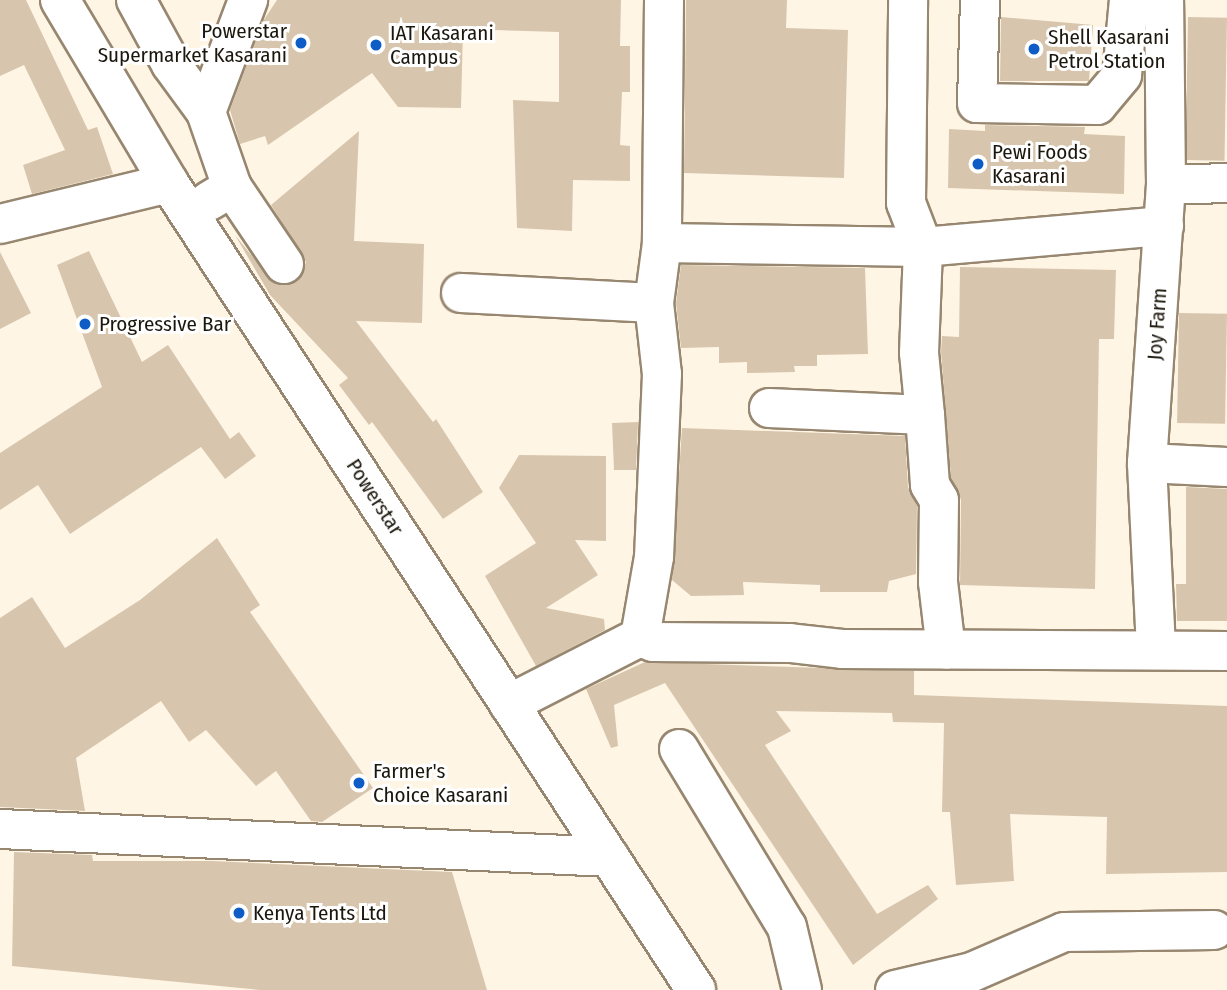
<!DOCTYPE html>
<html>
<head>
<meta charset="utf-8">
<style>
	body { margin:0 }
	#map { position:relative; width:1227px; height:990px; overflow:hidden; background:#fff5e5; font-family:"Fira Sans Condensed",sans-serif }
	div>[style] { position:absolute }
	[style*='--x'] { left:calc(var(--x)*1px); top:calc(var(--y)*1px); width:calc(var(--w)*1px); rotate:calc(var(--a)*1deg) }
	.building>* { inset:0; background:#d7c6ad; transform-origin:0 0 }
	.roads { filter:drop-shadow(2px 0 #978770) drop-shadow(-2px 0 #978770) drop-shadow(0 2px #978770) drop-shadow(0 -2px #978770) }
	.minor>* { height:38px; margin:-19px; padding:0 19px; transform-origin:19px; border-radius:19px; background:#fff }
	.dots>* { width:19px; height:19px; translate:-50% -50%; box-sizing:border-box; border:4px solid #fff; border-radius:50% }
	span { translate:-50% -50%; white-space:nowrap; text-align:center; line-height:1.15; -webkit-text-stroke:6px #fff; paint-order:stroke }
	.poi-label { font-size:21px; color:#1c170d }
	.right { translate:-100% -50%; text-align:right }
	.left { translate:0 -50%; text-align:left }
	.street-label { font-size:21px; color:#1c170d }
</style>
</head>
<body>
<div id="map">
	<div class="building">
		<div style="clip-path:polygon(0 0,26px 0,88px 130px,97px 127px,113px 174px,32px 194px,23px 165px,65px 150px,24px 65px,0 76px)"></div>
		<div style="clip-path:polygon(277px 0,621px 0,620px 46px,630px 46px,630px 92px,622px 92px,620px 145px,630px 146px,630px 181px,573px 180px,572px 231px,517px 228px,513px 100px,559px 102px,559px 32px,463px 29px,461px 108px,398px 107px,372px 73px,268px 145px,265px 136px,240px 144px,230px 110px,263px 21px)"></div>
		<div style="clip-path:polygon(686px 0,787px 0,786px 28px,848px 30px,844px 178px,684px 173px)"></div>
		<div style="clip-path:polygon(1001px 17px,1093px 25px,1089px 81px,1000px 81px)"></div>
		<div style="left:1188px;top:17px;width:39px;height:143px;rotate:1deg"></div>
		<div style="clip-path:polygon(985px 125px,1085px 127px,1084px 134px,1125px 136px,1124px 194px,948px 188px,949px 129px,985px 131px)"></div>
		<div style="clip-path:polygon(359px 131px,354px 241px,424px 244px,422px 323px,356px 321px,433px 422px,436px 419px,483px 492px,443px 519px,372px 422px,369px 425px,339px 385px,348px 378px,270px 295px,235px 235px,274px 283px,297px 282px,306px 262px,271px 205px)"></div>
		<div style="clip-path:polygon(89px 251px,142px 362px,168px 345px,230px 439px,239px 432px,256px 456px,225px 479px,201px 447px,70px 534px,38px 485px,0 510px,0 453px,102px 387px,57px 265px)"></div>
		<div style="clip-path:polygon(0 252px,31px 313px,0 329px)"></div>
		<div style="clip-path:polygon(681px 265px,865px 268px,868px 354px,817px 355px,817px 366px,794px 366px,795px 372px,747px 373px,747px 362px,719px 363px,719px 347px,681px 348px,676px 303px)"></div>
		<div style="clip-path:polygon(960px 267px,1116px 270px,1114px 339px,1099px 339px,1095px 589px,960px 585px,961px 500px,951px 478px,941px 352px,942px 336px,959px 337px)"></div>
		<div style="left:1179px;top:313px;width:48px;height:110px;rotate:1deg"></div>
		<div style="clip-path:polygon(638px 422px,636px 470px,614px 470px,612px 423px)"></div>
		<div style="clip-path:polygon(682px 428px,905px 436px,908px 487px,917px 506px,916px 574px,889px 581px,887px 592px,820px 592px,820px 585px,743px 582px,744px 595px,691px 596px,672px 580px)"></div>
		<div style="clip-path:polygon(519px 455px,606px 456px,606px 541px,575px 540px,598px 575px,546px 608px,604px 619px,605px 630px,536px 666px,485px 576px,536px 543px,499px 488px)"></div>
		<div style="clip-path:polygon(1186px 487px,1227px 489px,1227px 621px,1177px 621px,1176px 584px,1186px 584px)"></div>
		<div style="clip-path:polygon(217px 538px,260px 605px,250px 612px,373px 788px,322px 822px,311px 821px,276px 771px,256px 786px,206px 730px,189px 742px,161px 701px,76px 758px,85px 811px,0 807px,0 618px,32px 597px,65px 648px,140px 600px)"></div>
		<div style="clip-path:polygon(645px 662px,914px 671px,914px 695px,1227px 706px,1227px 872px,1106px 874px,1107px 817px,1010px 814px,1014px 881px,956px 885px,950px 812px,942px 812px,944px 723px,893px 722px,892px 713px,776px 711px,791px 731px,765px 745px,877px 914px,928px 885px,938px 899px,853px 965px,665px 683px,614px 705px,618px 746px,611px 748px,586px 689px)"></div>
		<div style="clip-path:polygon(14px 852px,92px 855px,93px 861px,212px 861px,452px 872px,487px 990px,260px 990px,12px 966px)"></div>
	</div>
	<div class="roads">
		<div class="minor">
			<div style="--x:60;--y:0;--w:213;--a:59.2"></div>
			<div style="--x:169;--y:183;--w:964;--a:56.85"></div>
			<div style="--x:136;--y:0;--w:73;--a:61.3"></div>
			<div style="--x:171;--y:64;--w:59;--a:53.9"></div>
			<div style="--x:206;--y:112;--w:79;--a:70.9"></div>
			<div style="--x:664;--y:0;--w:243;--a:90.5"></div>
			<div style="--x:662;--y:243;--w:61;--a:97.6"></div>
			<div style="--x:654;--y:303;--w:71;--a:83.6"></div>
			<div style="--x:662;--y:374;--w:183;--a:92.5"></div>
			<div style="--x:654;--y:557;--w:81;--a:99.9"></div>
			<div style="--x:640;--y:637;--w:14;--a:21"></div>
			<div style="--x:653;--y:642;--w:137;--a:0.4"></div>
			<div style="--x:790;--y:643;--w:52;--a:6.6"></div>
			<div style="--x:842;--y:649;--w:385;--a:0.3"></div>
			<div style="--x:980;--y:0;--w:103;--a:91.7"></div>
			<div style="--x:977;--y:103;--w:120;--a:1"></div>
			<div style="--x:1097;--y:105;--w:39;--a:-50"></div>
			<div style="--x:1122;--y:75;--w:75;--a:-84.7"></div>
			<div style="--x:206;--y:112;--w:120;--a:-69.4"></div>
			<div style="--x:1166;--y:185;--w:61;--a:-1.9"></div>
			<div style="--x:209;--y:201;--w:27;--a:-31"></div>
			<div style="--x:232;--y:187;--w:93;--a:56"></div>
			<div style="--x:0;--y:224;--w:174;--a:-13.6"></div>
			<div style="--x:662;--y:243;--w:261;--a:0.9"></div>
			<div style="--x:923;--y:247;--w:242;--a:-5"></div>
			<div style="--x:461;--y:293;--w:193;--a:3"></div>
			<div style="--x:769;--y:408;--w:156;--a:2.6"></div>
			<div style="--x:925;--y:415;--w:62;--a:-95.5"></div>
			<div style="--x:919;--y:353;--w:106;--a:-87.8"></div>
			<div style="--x:923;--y:247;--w:47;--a:-111.1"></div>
			<div style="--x:906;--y:203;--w:203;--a:-89.4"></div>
			<div style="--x:925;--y:415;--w:70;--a:85.9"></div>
			<div style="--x:930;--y:485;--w:17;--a:59"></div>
			<div style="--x:939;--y:500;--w:82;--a:90.7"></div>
			<div style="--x:938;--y:582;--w:68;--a:83.3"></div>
			<div style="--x:1147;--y:463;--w:80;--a:2.9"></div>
			<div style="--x:1156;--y:648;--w:185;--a:-92.8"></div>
			<div style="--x:1147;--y:463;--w:279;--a:-86.1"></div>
			<div style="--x:1166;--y:185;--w:185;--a:-90.6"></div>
			<div style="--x:509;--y:704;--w:147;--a:-27.1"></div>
			<div style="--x:679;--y:749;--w:208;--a:58.8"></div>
			<div style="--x:787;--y:927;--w:65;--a:76.6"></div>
			<div style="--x:0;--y:829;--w:610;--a:2.63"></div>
			<div style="--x:895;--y:990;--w:79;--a:-13.2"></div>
			<div style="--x:972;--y:972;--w:100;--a:-23.5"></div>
			<div style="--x:1064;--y:932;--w:150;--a:-0.8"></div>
		</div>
	</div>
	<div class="dots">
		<div style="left:301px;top:43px;background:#0e5cc6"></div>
		<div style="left:376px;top:45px;background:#0e5cc6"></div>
		<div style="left:1034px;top:49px;background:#0e5cc6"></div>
		<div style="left:978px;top:164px;background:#0e5cc6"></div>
		<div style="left:85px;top:324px;background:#0e5cc6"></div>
		<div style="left:359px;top:783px;background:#0e5cc6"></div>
		<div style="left:239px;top:913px;background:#0e5cc6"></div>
	</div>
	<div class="poi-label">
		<span class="right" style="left:287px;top:43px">Powerstar<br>Supermarket Kasarani</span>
		<span class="left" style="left:390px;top:45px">IAT Kasarani<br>Campus</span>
		<span class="left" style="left:1048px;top:49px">Shell Kasarani<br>Petrol Station</span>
		<span class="left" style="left:992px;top:164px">Pewi Foods<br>Kasarani</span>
		<span class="left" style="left:99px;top:324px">Progressive Bar</span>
		<span class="left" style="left:373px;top:783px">Farmer's<br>Choice Kasarani</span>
		<span class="left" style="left:253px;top:913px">Kenya Tents Ltd</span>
	</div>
	<div class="street-label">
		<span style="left:1157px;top:324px;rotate:-86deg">Joy Farm</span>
		<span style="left:375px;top:497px;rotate:57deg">Powerstar</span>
	</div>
</div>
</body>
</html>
